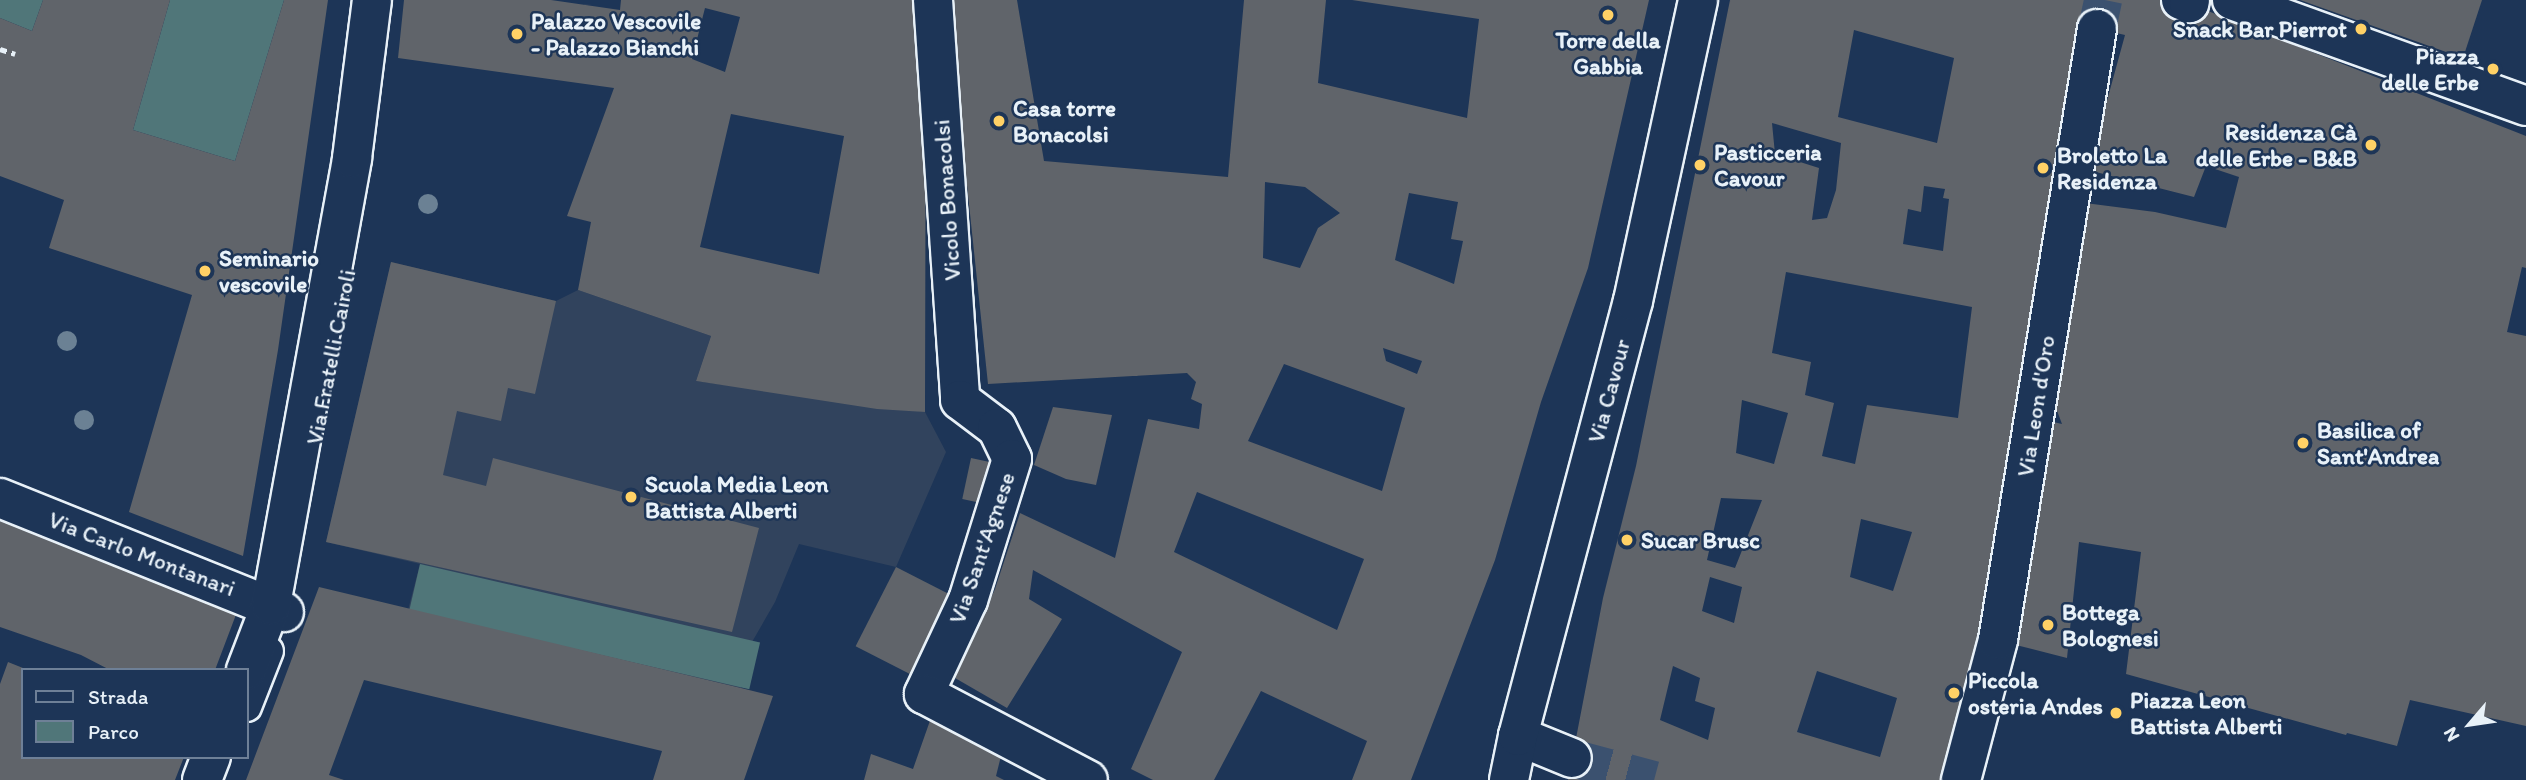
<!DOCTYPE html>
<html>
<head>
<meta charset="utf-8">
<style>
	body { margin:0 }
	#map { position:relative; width:2526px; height:780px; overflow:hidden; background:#1d3557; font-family:Itim,sans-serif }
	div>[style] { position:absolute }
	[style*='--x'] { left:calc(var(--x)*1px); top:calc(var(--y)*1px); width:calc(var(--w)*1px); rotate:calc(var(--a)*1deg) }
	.built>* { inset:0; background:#31435d }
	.green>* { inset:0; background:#507679; transform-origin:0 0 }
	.building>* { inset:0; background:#60646a; transform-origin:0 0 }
	.pedestrian-tunnel>* { height:38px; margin-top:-19px; transform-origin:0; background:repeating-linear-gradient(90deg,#3b516f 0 38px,transparent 0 57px) }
	.path>* { height:4.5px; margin-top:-2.25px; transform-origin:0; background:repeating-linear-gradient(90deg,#e8f1f8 0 7px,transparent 0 12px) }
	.roads { filter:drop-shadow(2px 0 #e8f1f8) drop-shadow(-2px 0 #e8f1f8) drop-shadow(0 2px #e8f1f8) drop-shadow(0 -2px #e8f1f8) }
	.service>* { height:28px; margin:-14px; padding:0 14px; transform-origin:14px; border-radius:14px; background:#1d3557 }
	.pedestrian>* { height:38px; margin:-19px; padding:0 19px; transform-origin:19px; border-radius:19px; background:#1d3557 }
	.minor>* { height:38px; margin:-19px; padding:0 19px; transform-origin:19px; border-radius:19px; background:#1d3557 }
	.trees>* { width:20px; height:20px; margin:-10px; border-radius:50%; background:#6b8194 }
	.dots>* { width:19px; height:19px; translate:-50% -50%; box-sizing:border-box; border:4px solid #1d3557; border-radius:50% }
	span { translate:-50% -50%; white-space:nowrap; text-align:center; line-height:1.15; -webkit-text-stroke:5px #1d3557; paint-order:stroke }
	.poi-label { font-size:23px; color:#e8f1f8; font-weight:700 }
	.left { translate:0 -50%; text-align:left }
	.right { translate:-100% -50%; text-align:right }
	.street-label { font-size:23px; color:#e8f1f8 }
	.legend { position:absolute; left:21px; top:668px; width:228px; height:91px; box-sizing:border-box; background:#1d3557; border:2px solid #6e8097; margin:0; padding:9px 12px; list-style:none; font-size:21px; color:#e8f1f8 }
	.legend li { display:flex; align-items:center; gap:14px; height:35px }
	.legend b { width:35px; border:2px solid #6e8097 }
	.north { position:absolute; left:2435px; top:689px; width:70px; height:70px; -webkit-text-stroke:5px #1d3557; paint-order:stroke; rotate:241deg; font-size:19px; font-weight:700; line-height:28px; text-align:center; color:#e8f1f8 }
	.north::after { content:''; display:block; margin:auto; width:24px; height:32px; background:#e8f1f8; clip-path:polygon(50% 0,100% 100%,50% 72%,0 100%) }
</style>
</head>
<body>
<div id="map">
	<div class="built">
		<div style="clip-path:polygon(391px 262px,556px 301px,578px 290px,711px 336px,696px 381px,925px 412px,946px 452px,896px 567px,799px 544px,775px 602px,752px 642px,741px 688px,408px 610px,420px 564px,326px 542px)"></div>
	</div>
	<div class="green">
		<div style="clip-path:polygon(0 0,43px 0,32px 31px,0 18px)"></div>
		<div style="clip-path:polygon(170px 0,284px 0,235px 161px,133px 130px)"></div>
		<div style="left:420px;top:564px;width:349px;height:48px;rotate:13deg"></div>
	</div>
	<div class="building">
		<div style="clip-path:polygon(43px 0,170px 0,133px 130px,235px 161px,284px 0,328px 0,278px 350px,243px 556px,129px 512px,192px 295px,49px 248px,64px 200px,0 176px,0 18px,32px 31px)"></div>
		<div style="clip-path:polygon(evenodd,404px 0,551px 0,620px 10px,621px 0,926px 0,925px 412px,877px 409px,696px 381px,711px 336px,578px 290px,591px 222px,567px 216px,614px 88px,398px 58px,404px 0,705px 8px,740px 17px,725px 72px,692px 59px,705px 8px,404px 0,731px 114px,844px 136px,819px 274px,700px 247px,731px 114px)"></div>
		<div style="clip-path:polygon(evenodd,944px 0,1017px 0,1044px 161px,1228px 177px,1244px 0,1326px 0,1318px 83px,1467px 118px,1479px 19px,1352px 0,1649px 0,1588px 268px,1541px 402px,1495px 560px,1411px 780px,1352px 780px,1367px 741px,1261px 691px,1214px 780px,1153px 780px,1131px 769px,1182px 652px,1033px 570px,1029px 599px,1062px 619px,1007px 708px,955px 678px,995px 589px,1020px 513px,1115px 558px,1148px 419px,1199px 429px,1202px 404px,1191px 399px,1196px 382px,1187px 373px,988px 384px,956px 81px,944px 0,1265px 182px,1305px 187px,1340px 213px,1318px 228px,1300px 268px,1263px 258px,1265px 182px,944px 0,1409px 193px,1458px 202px,1451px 239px,1463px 241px,1454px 284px,1395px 260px,1409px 193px,944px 0,1383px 348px,1422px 361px,1417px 374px,1386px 361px,1383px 348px,944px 0,1284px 364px,1405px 408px,1382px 491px,1248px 441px,1284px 364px,944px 0,1197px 492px,1364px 559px,1337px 630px,1174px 552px,1197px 492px)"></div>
		<div style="clip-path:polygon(evenodd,1730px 0,2180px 0,2526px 136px,2526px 268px,2522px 267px,2507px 332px,2526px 336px,2526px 726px,2410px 700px,2397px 746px,2347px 733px,2346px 735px,2126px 674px,2141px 552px,2079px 542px,2067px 658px,2008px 643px,2045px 420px,2062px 424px,2047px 384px,2085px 203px,2155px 212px,2226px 228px,2239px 177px,2206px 166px,2194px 197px,2088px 170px,2125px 35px,2090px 27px,2015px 487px,1948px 780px,1568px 780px,1603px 598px,1636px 466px,1730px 0,1854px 30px,1954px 58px,1937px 143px,1838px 117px,1854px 30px,1730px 0,1772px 123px,1841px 143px,1836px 190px,1827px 218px,1812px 220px,1819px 168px,1775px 154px,1772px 123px,1730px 0,1924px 186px,1945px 189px,1943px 198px,1949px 199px,1943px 251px,1903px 244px,1908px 209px,1921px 212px,1924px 186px,1730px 0,1786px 272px,1972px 307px,1958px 418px,1867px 405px,1855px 464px,1822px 456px,1834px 403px,1805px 395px,1811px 362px,1772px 353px,1786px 272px,1730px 0,1742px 400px,1788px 413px,1774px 464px,1736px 453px,1742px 400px,1730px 0,1721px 498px,1762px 500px,1735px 568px,1707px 560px,1721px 498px,1730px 0,1861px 519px,1912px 532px,1893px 591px,1850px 577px,1861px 519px,1730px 0,1710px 577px,1742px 587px,1734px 623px,1702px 611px,1710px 577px,1730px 0,1673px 666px,1700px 678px,1695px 701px,1715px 708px,1708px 740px,1660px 720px,1673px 666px,1730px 0,1817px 671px,1897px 698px,1880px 757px,1797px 732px,1817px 671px)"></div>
		<div style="clip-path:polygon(2300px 0,2482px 0,2463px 58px)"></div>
		<div style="clip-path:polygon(391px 262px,556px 301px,535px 394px,508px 388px,501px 421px,457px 411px,443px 475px,486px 486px,493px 458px,759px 528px,732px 632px,326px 542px)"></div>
		<div style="clip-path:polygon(1053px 407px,1112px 415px,1096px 485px,1066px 479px,1034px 465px)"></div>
		<div style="left:971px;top:458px;width:25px;height:42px;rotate:12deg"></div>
		<div style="clip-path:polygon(0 518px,237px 612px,215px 670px,110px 670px,81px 655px,0 627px)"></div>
		<div style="left:896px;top:567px;width:67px;height:89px;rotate:27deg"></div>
		<div style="clip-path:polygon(319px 587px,741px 688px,773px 696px,744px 780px,653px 780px,662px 751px,364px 680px,329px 775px,344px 780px,246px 780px)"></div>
		<div style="clip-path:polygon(8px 662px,23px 668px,23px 757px,184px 757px,175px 780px,0 780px,0 684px)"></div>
		<div style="clip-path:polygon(932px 715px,1004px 744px,996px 776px,1004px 780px,864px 780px,871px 754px,913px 769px)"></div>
	</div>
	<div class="pedestrian-tunnel">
		<div style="--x:2097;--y:29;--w:30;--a:-78"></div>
		<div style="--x:1572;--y:758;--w:85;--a:15"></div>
	</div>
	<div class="path">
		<div style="--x:0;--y:49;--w:16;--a:18"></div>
	</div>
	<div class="roads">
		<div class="service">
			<div style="--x:247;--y:707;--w:60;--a:-68.6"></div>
		</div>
		<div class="pedestrian">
			<div style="--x:2181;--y:0;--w:9;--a:21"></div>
			<div style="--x:2189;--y:3;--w:3;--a:-72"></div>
			<div style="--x:2232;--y:0;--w:313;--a:19.8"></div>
			<div style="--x:1518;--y:736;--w:58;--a:22.2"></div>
			<div style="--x:1961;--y:780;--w:145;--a:-75.2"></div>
			<div style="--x:1998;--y:640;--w:619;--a:-80.8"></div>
		</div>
		<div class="minor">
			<div style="--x:933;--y:0;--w:401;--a:86.1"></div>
			<div style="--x:960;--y:400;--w:46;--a:37.1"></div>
			<div style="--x:997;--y:428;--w:34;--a:64"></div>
			<div style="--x:1012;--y:459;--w:148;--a:107.3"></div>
			<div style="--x:968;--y:600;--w:104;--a:115.1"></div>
			<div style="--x:924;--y:694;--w:185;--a:27.7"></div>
			<div style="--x:0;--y:498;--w:306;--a:21.9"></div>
			<div style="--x:246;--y:670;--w:70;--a:-69"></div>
			<div style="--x:271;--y:605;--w:454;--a:-79.7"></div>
			<div style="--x:352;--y:158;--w:159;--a:-82.8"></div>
			<div style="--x:202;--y:780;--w:25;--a:-69"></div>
			<div style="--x:1509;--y:780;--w:45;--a:-78.4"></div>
			<div style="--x:1518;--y:736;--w:450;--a:-75.2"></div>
			<div style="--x:1633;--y:301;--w:308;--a:-77.8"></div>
		</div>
	</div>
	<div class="trees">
		<div style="left:428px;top:204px"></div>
		<div style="left:67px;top:341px"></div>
		<div style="left:84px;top:420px"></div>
	</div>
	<div class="dots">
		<div style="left:1608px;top:15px;background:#ffd166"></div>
		<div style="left:2361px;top:29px;background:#ffd166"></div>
		<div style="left:517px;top:34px;background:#ffd166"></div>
		<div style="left:2493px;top:69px;background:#ffd166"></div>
		<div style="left:999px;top:121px;background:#ffd166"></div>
		<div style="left:2371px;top:145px;background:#ffd166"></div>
		<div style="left:1700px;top:165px;background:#ffd166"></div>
		<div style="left:2043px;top:168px;background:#ffd166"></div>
		<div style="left:205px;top:271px;background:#ffd166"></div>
		<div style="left:2303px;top:443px;background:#ffd166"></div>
		<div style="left:631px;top:497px;background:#ffd166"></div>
		<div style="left:1627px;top:540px;background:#ffd166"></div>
		<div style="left:2048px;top:625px;background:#ffd166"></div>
		<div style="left:1954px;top:693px;background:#ffd166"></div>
		<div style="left:2116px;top:713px;background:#ffd166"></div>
	</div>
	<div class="poi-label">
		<span class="left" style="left:531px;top:34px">Palazzo Vescovile<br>- Palazzo Bianchi</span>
		<span class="right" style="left:2347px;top:29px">Snack Bar Pierrot</span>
		<span style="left:1608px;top:53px">Torre della<br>Gabbia</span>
		<span class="right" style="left:2479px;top:69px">Piazza<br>delle Erbe</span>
		<span class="left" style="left:1013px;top:121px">Casa torre<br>Bonacolsi</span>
		<span class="right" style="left:2357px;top:145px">Residenza Cà<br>delle Erbe - B&amp;B</span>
		<span class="left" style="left:1714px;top:165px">Pasticceria<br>Cavour</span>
		<span class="left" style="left:2057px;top:168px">Broletto La<br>Residenza</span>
		<span class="left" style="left:219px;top:271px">Seminario<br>vescovile</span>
		<span class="left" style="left:2317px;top:443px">Basilica of<br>Sant'Andrea</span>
		<span class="left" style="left:645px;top:497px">Scuola Media Leon<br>Battista Alberti</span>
		<span class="left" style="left:1641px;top:540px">Sucar Brusc</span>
		<span class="left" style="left:2062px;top:625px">Bottega<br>Bolognesi</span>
		<span class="left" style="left:1968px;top:693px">Piccola<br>osteria Andes</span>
		<span class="left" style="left:2130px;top:713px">Piazza Leon<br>Battista Alberti</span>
	</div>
	<div class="street-label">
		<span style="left:947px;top:200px;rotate:-94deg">Vicolo Bonacolsi</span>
		<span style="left:331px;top:357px;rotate:-79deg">Via Fratelli Cairoli</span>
		<span style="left:1609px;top:391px;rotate:-75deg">Via Cavour</span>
		<span style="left:2036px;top:406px;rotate:-81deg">Via Leon d'Oro</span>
		<span style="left:982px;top:548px;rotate:-71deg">Via Sant'Agnese</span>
		<span style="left:142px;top:554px;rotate:21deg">Via Carlo Montanari</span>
	</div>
	<ul class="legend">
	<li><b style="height:9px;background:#1d3557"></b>Strada</li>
	<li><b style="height:19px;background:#507679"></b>Parco</li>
	</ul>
	<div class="north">N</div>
</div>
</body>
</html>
